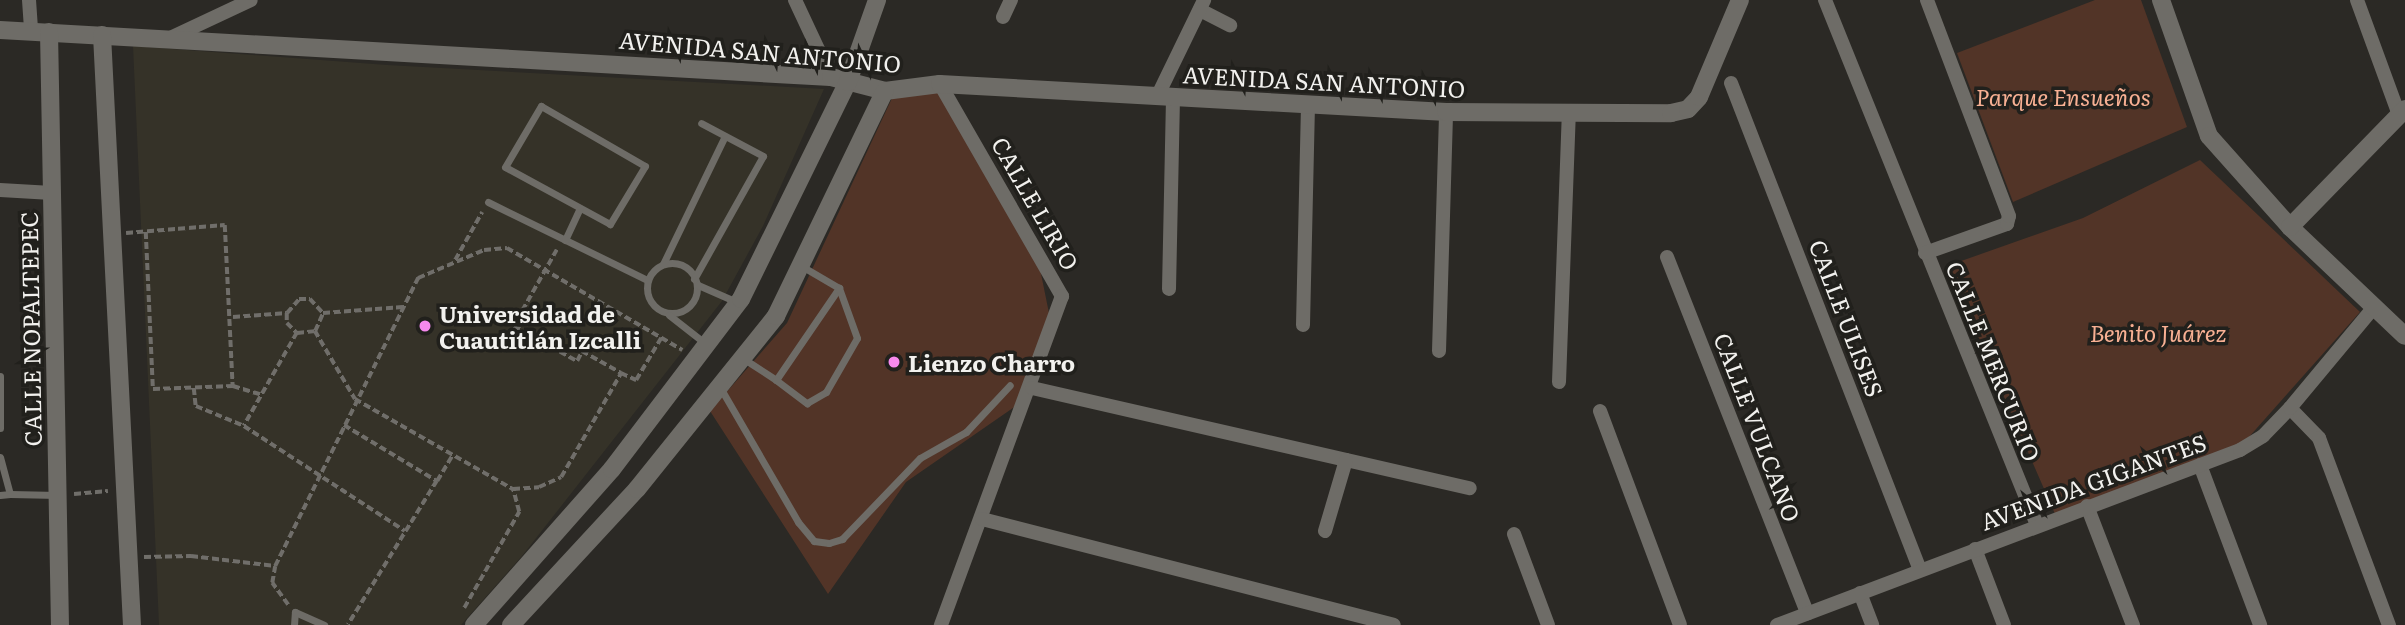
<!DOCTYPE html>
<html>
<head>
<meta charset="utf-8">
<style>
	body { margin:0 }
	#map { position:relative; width:2405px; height:625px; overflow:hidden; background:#2b2925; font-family:Literata,serif }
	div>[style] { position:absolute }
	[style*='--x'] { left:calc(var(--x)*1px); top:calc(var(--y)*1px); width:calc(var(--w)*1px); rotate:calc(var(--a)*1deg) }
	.built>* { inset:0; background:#353228 }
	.green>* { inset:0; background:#523427 }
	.path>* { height:3.5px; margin-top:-1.75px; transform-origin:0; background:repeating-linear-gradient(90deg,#706e6a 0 7px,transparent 0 10.5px) }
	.service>* { height:7px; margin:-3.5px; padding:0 3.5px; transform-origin:3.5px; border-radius:3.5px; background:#6e6c67 }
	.service>.ring { margin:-3.5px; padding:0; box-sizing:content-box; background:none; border:7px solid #6e6c67; border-radius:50% }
	.minor>* { height:14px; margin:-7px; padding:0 7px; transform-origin:7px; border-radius:7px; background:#6e6c67 }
	.tertiary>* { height:18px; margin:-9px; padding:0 9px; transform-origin:9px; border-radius:9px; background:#6e6c67 }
	.dots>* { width:19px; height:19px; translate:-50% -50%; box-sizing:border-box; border:4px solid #21201c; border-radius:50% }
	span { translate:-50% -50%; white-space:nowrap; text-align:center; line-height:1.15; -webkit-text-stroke:7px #21201c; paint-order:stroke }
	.street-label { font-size:23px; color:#f2f1ee }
	.park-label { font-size:23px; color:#f8b093; font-style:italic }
	.poi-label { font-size:23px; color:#f2f1ee; font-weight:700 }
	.left { translate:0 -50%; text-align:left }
</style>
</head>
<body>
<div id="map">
	<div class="built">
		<div style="clip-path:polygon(133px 46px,387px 65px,824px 89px,763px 226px,722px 301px,522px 556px,461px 625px,159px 625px)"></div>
	</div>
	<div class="green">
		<div style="clip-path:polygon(2095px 0,2141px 0,2187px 127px,2013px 202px,1957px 53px)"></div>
		<div style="clip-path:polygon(941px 92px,1038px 259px,1050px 318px,1023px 401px,906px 482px,828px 594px,710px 411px,787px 323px,893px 96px)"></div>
		<div style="clip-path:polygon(2200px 160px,2360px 312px,2241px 446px,2055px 514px,1947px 266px,2083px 218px)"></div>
	</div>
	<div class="path">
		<div style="--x:146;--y:232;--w:157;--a:87.4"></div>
		<div style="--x:153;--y:389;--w:80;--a:-2.1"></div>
		<div style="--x:233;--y:386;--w:30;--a:17"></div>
		<div style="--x:126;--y:233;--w:99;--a:-4.6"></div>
		<div style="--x:225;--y:225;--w:161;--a:87.2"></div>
		<div style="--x:557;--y:250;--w:87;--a:119.5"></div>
		<div style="--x:514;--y:326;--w:72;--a:29.1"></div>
		<div style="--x:577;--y:361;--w:11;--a:-63"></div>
		<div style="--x:582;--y:351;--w:45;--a:29.4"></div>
		<div style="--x:455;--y:260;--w:55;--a:-60.6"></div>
		<div style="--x:287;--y:313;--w:18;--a:-49"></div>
		<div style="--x:299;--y:299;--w:11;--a:0"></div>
		<div style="--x:310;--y:299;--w:19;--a:47"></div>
		<div style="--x:323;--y:313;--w:80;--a:-4.3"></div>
		<div style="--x:233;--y:317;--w:54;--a:-4.2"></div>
		<div style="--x:287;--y:313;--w:10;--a:90"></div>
		<div style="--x:287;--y:323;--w:14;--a:45"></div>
		<div style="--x:297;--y:333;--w:18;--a:-6"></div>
		<div style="--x:315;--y:331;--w:79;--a:59.5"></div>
		<div style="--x:355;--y:399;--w:182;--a:29.7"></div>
		<div style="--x:513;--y:489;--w:26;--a:-4"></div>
		<div style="--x:539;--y:487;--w:24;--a:-24"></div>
		<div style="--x:561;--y:477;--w:120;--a:-60"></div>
		<div style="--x:621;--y:373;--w:17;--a:25"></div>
		<div style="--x:636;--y:380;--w:49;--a:-59.2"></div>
		<div style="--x:315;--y:331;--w:20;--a:-66"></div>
		<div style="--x:297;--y:333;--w:107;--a:119.7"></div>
		<div style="--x:244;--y:426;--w:192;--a:33.1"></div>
		<div style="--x:194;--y:388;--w:18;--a:84"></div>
		<div style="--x:196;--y:406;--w:52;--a:22.6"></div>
		<div style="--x:344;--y:425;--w:109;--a:31.1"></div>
		<div style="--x:437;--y:481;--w:169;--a:121.7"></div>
		<div style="--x:437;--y:481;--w:31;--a:-59"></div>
		<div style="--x:74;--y:494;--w:34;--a:-5"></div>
		<div style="--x:144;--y:557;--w:47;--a:-1.2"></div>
		<div style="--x:191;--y:556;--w:85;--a:6.8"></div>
		<div style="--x:288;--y:605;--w:27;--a:-126"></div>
		<div style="--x:272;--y:583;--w:17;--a:-80"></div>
		<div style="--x:275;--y:566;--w:322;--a:-63.6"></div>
		<div style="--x:418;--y:278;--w:72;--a:-23"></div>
		<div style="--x:484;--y:250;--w:23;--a:-5"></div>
		<div style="--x:507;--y:248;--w:203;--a:30.2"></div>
		<div style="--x:464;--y:608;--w:111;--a:-60.2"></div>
		<div style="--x:519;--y:512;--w:24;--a:-105"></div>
	</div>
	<div class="service">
		<div style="--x:541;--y:106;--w:120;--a:30"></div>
		<div style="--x:645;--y:166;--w:68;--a:121.1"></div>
		<div style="--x:610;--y:224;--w:119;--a:-151.5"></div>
		<div style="--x:505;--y:167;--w:71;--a:-59.5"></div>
		<div style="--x:488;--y:202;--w:177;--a:26.1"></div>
		<div style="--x:565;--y:240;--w:35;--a:-65"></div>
		<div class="ring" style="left:647px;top:263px;width:43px;height:43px"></div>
		<div style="--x:663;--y:264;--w:142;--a:-64.2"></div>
		<div style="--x:694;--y:279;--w:141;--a:-60.7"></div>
		<div style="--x:763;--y:156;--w:70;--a:-152"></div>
		<div style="--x:698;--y:285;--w:43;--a:23.6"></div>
		<div style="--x:669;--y:315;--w:47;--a:38.1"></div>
		<div style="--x:744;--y:359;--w:38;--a:33"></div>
		<div style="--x:776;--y:380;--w:112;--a:-55.6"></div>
		<div style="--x:839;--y:288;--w:42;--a:-149.7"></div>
		<div style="--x:0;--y:376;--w:52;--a:90"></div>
		<div style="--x:776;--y:380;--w:39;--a:37"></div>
		<div style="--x:807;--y:403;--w:22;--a:-30"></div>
		<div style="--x:826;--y:392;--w:62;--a:-60.1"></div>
		<div style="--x:857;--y:338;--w:53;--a:-109.8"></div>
		<div style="--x:721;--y:389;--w:154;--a:59.9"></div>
		<div style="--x:798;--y:522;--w:25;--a:50"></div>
		<div style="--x:814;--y:541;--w:15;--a:8"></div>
		<div style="--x:829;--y:543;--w:14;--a:-17"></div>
		<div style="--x:842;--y:539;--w:112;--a:-46.1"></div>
		<div style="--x:920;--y:458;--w:53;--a:-29.5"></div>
		<div style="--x:966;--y:432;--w:64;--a:-46.9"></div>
		<div style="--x:0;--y:457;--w:38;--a:75"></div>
		<div style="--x:10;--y:494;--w:10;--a:174"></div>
		<div style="--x:10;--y:494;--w:48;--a:1.2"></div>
		<div style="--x:294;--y:625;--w:13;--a:-86"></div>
		<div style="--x:295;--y:612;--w:32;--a:24"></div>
	</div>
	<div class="minor">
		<div style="--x:29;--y:0;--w:31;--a:86"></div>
		<div style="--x:795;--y:0;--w:85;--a:64.9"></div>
		<div style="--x:1825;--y:0;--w:566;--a:68.01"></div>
		<div style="--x:2357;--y:0;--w:119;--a:69.9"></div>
		<div style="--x:1200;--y:10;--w:34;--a:27"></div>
		<div style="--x:1003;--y:17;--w:19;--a:-65"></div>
		<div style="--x:170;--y:38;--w:89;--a:-25.1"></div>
		<div style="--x:1731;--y:83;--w:522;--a:68.79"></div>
		<div style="--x:940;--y:84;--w:245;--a:60.1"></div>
		<div style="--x:1062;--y:296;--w:351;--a:110.2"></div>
		<div style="--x:1157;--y:97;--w:108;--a:-64.1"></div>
		<div style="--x:0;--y:190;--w:52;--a:3.3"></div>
		<div style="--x:1925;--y:253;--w:87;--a:-19.5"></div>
		<div style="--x:2007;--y:224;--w:8;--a:-76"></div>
		<div style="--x:2009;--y:216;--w:231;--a:-110.8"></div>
		<div style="--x:1667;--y:257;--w:383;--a:68.5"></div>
		<div style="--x:1169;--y:289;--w:191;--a:-88.8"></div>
		<div style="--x:1303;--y:325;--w:220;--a:-88.7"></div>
		<div style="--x:1439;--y:351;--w:239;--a:-88.3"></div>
		<div style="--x:1559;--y:382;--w:268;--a:-87.9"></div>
		<div style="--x:1032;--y:388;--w:449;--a:12.9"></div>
		<div style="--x:2290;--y:408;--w:42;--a:46"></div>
		<div style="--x:2319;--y:438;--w:200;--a:69.5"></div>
		<div style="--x:1600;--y:411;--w:228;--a:69.5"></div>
		<div style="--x:2200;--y:465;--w:171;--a:69.4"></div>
		<div style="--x:2087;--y:506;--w:128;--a:68.9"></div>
		<div style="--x:982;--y:519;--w:425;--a:14.4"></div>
		<div style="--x:1325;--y:531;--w:74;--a:-73.5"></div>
		<div style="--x:1514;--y:534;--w:97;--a:69.5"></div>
		<div style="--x:1975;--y:549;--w:81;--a:69.1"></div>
		<div style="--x:1860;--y:593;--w:34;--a:69"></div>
		<div style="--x:1777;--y:625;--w:495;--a:-20.7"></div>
		<div style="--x:2240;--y:450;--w:27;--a:-31"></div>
		<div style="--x:2263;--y:436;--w:39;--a:-46"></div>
		<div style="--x:2290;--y:408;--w:133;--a:-50.2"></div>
	</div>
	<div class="tertiary">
		<div style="--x:2161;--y:0;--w:144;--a:70.6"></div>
		<div style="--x:2209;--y:136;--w:122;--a:48.3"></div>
		<div style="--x:2290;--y:227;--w:158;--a:43.5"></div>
		<div style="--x:0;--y:30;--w:832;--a:3.24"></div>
		<div style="--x:831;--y:77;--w:56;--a:14.5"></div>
		<div style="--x:885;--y:91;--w:55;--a:-7.3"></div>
		<div style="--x:940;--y:84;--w:507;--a:3.17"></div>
		<div style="--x:1446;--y:112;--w:225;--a:0.3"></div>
		<div style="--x:1671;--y:113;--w:17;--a:-13"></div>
		<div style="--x:1688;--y:109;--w:16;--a:-47"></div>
		<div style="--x:1699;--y:97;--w:105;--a:-67.1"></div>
		<div style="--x:49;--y:32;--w:593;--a:88.94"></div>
		<div style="--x:102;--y:35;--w:591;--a:87.09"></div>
		<div style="--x:2290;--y:227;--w:165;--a:-45.7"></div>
		<div style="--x:474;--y:625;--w:208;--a:-48.5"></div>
		<div style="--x:612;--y:469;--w:213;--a:-52.8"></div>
		<div style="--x:741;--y:299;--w:242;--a:-63.8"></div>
		<div style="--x:848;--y:82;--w:87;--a:-70.5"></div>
		<div style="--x:511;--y:625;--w:185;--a:-47.2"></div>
		<div style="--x:637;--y:489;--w:222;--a:-51.2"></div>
		<div style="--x:776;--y:316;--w:250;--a:-64.2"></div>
	</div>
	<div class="dots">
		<div style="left:425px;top:326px;background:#f689ed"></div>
		<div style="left:894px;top:362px;background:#f689ed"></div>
	</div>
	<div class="street-label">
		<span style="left:760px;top:51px;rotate:5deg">AVENIDA SAN ANTONIO</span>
		<span style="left:1324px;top:81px;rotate:3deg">AVENIDA SAN ANTONIO</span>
		<span style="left:1036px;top:203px;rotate:60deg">CALLE LIRIO</span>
		<span style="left:1847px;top:318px;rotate:69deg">CALLE ULISES</span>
		<span style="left:30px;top:329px;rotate:-91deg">CALLE NOPALTEPEC</span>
		<span style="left:1994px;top:361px;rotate:68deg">CALLE MERCURIO</span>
		<span style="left:1758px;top:427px;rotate:69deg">CALLE VULCANO</span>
		<span style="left:2093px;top:481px;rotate:-20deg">AVENIDA GIGANTES</span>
	</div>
	<div class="park-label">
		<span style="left:2063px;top:96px">Parque Ensueños</span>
		<span style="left:2158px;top:332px">Benito Juárez</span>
	</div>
	<div class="poi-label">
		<span class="left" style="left:439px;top:326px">Universidad de<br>Cuautitlán Izcalli</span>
		<span class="left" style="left:908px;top:362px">Lienzo Charro</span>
	</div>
</div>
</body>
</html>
